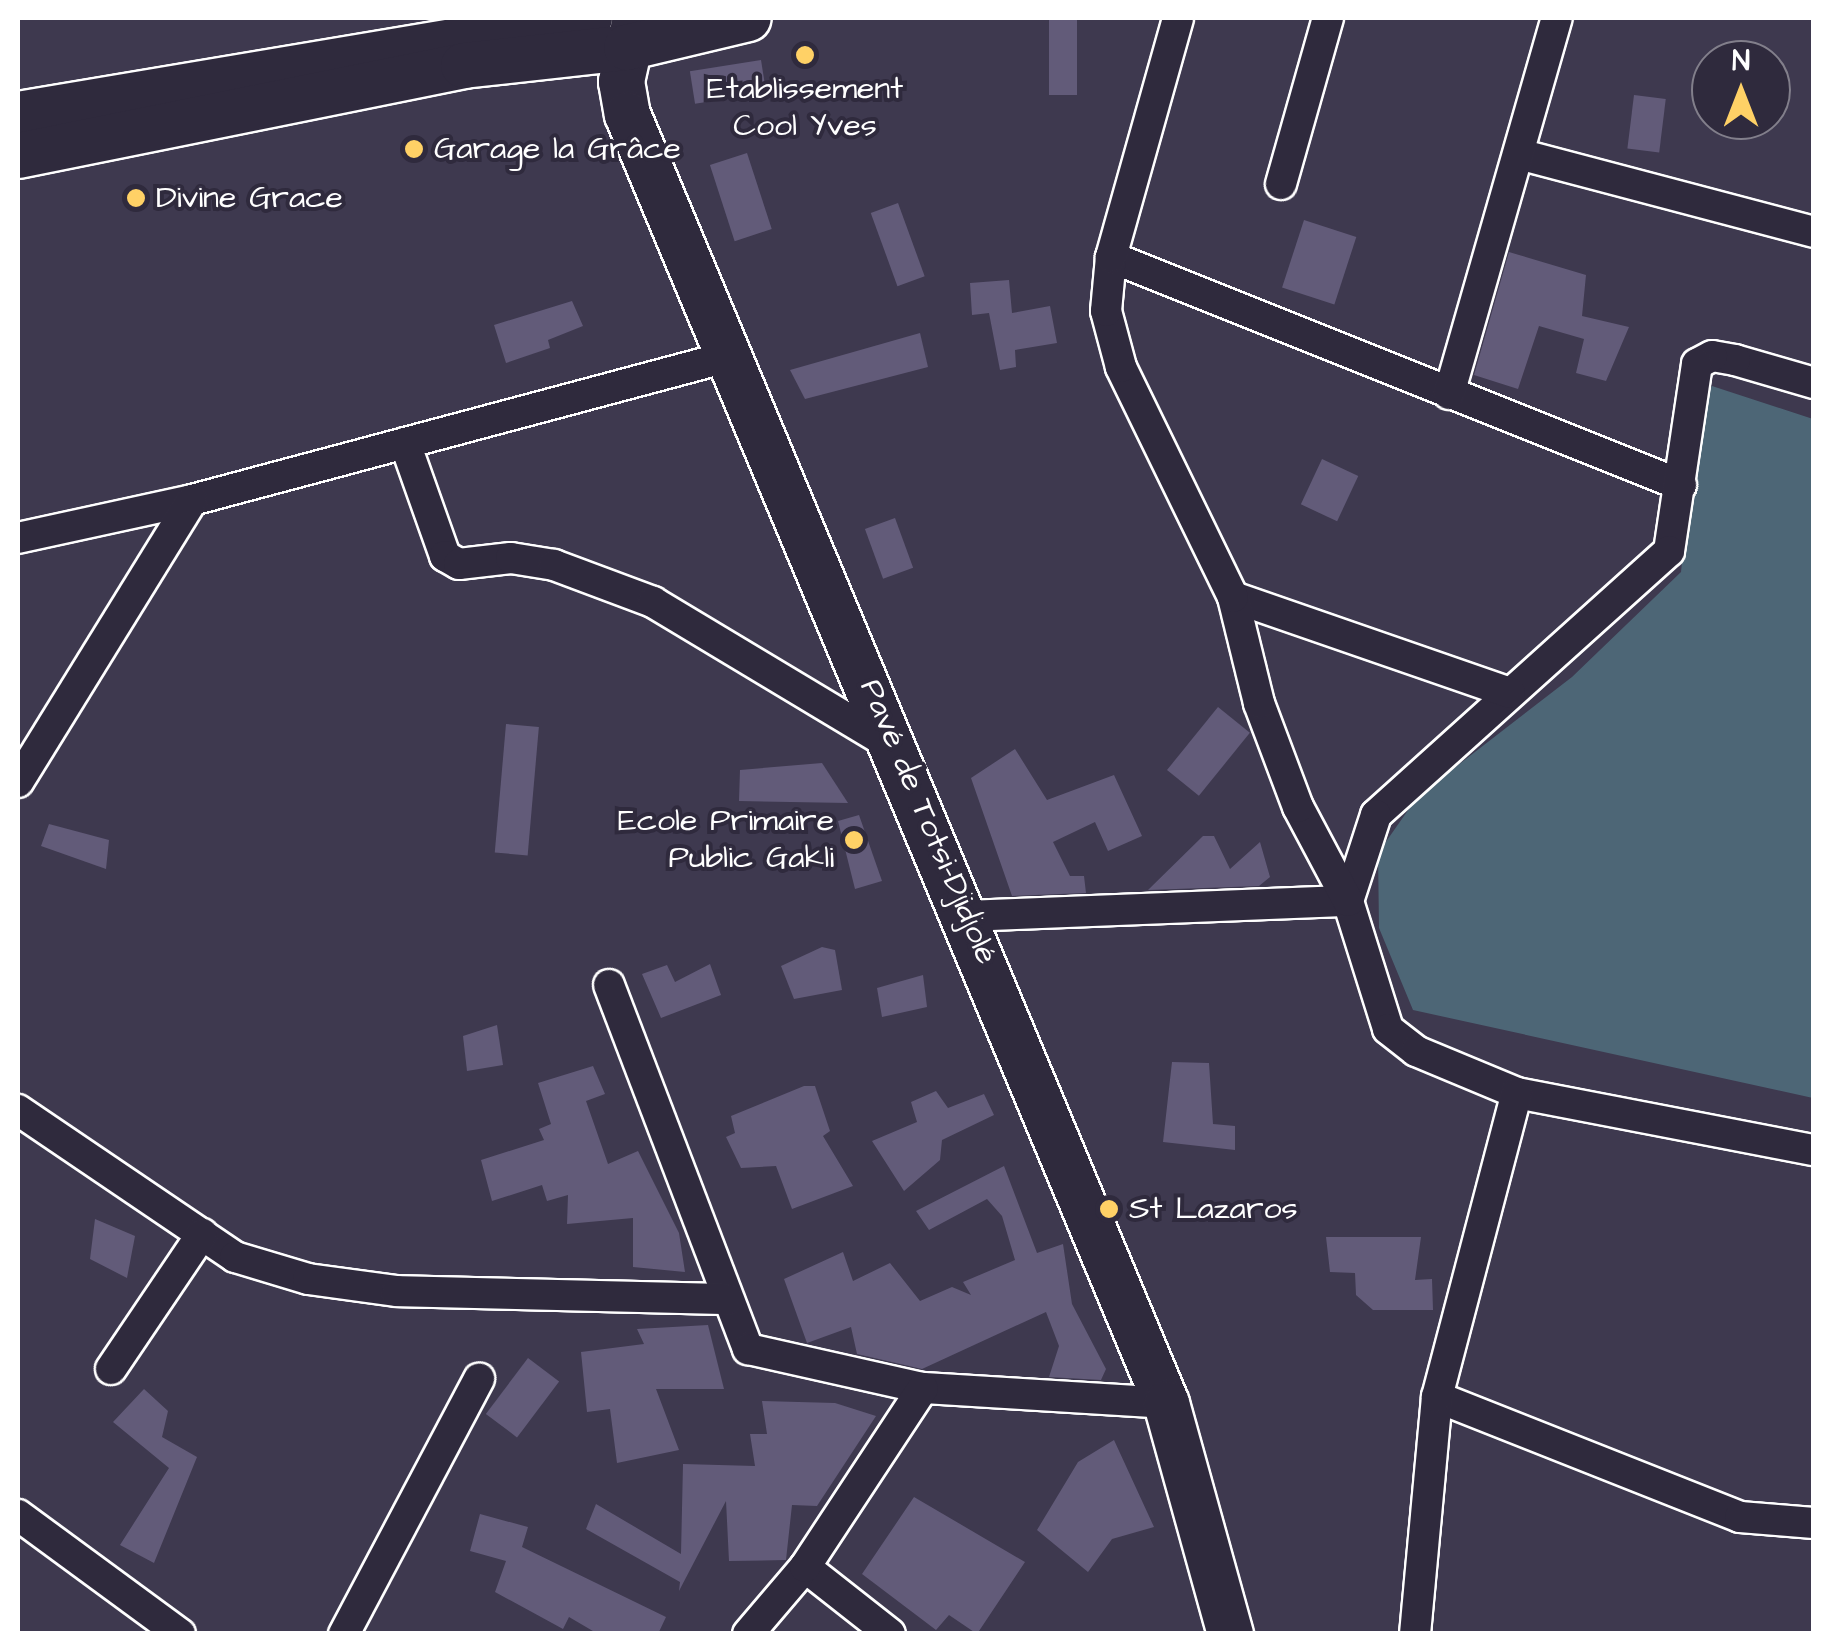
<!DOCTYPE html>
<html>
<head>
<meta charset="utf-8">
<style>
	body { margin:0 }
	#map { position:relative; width:1831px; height:1651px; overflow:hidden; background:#3e394f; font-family:"Architects Daughter",sans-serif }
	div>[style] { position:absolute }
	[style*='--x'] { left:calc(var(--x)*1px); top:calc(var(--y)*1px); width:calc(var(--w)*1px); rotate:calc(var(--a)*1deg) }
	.water>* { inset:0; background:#4d6676 }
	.building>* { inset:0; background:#625b79; transform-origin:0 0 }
	.roads { filter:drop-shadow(2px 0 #fff) drop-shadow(-2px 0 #fff) drop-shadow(0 2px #fff) drop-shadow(0 -2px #fff) }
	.street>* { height:30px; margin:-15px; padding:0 15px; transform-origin:15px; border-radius:15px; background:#2f2a3d }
	.secondary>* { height:45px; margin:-22.5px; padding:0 22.5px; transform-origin:22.5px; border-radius:22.5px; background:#2f2a3d }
	.dots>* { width:28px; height:28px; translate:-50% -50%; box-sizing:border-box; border:5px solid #2f2a3d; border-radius:50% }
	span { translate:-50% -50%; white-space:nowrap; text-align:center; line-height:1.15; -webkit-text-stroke:8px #2f2a3d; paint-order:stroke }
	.poi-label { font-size:32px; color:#fff }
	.left { translate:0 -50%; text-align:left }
	.right { translate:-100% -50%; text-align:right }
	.street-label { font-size:32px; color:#fff }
	.frame { position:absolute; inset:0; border:20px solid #fff; pointer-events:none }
	.north { position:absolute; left:1691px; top:40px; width:100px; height:100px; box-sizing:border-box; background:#2f2a3d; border:2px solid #827f8b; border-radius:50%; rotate:0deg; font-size:28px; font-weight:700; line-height:40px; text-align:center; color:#fff }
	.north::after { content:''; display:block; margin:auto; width:35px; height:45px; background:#ffd166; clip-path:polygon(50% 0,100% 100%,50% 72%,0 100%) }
</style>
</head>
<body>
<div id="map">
	<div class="water">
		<div style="clip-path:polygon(1712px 386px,1813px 419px,1813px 1098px,1413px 1010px,1379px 928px,1378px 853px,1418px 796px,1572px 677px,1681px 572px,1698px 405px)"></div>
	</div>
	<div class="building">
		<div style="left:1049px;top:18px;width:28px;height:77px"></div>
		<div style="left:761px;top:60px;width:33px;height:72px;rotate:81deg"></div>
		<div style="left:1634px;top:95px;width:32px;height:54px;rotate:7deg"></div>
		<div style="left:747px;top:153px;width:80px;height:39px;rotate:72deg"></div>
		<div style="left:898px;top:203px;width:78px;height:29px;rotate:70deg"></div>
		<div style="left:1304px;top:220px;width:55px;height:71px;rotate:18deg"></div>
		<div style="clip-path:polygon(1509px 252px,1586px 275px,1582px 316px,1629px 327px,1606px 381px,1576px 373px,1584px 339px,1539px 326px,1518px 389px,1474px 375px)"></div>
		<div style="clip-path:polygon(1009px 280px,1012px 313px,1050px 306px,1057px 343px,1015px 350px,1016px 367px,1000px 370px,989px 313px,972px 315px,970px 283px)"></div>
		<div style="clip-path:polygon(572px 301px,583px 326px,548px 340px,550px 348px,506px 363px,494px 325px)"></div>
		<div style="clip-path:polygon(920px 333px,928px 367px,805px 399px,790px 370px)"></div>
		<div style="left:1322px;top:459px;width:40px;height:50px;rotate:25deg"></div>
		<div style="left:895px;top:518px;width:53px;height:32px;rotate:70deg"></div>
		<div style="left:1218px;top:707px;width:41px;height:81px;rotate:39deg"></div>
		<div style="left:506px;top:724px;width:33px;height:129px;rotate:5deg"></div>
		<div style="clip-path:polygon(1015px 749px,1047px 800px,1114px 775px,1142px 836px,1108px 851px,1095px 822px,1053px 842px,1070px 876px,1084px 876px,1086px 893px,1012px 896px,971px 778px)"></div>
		<div style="clip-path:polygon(822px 763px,848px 803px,739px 801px,740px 770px)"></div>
		<div style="clip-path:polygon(859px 815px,882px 881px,855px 889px,838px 821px)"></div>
		<div style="clip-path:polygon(49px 824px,109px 840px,106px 869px,41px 846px)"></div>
		<div style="clip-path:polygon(1203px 836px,1214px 836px,1230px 869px,1260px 842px,1270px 877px,1259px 886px,1148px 890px)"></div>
		<div style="clip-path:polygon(822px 947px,835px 950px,842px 990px,794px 999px,781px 966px)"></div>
		<div style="clip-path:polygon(710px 964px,721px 995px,661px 1018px,642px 974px,667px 965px,675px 982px)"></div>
		<div style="clip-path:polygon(923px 975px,927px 1007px,882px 1017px,877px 988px)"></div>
		<div style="clip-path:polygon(497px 1025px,503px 1065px,467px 1071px,463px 1036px)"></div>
		<div style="clip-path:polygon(1172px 1062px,1209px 1063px,1213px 1124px,1235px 1126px,1235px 1150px,1163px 1142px)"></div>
		<div style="clip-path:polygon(593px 1066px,605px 1094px,586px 1101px,608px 1164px,638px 1151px,679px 1233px,685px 1272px,633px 1267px,633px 1218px,567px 1224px,568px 1195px,547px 1201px,542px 1185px,492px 1201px,481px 1160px,544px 1140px,539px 1129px,551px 1124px,538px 1083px)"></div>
		<div style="clip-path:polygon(804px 1086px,815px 1086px,830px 1131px,823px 1136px,853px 1186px,792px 1209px,776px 1166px,741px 1168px,726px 1137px,735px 1133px,731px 1116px)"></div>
		<div style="clip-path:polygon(936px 1091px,948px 1108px,984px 1094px,994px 1115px,942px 1140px,940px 1160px,904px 1191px,872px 1141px,917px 1122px,911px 1102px)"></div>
		<div style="clip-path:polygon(1004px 1166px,1037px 1253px,1063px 1244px,1072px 1304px,1106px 1369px,1101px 1380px,1049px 1377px,1059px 1346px,1046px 1312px,922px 1369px,857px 1354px,851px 1327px,807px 1343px,784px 1279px,843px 1252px,853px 1281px,890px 1263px,920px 1301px,952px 1287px,971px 1295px,963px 1282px,1015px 1260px,1002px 1216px,987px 1199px,929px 1230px,916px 1211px)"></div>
		<div style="clip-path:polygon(95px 1219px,135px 1236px,127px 1278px,90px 1259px)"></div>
		<div style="clip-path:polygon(1326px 1237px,1421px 1237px,1415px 1280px,1432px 1279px,1433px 1310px,1373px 1310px,1356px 1295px,1355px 1273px,1330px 1272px)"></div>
		<div style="clip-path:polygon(708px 1325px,724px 1389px,656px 1389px,679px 1450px,617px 1463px,610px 1409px,587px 1412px,581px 1352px,644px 1344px,637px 1329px)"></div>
		<div style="left:528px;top:1358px;width:39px;height:70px;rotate:37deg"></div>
		<div style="clip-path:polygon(144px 1389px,168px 1411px,162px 1437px,197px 1457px,154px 1563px,120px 1545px,169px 1468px,113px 1422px)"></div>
		<div style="clip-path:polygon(762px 1401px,835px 1403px,876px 1416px,817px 1506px,792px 1505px,786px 1560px,729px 1561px,726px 1501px,679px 1591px,680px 1582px,586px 1529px,596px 1504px,681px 1554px,683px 1464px,755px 1466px,750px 1434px,767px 1434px)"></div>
		<div style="clip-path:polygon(1114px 1440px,1154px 1527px,1112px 1539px,1088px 1572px,1037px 1530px,1078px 1462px)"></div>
		<div style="clip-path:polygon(914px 1497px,1025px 1562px,977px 1634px,949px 1615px,936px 1630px,862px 1574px)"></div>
		<div style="clip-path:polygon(480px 1514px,528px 1527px,522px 1547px,666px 1617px,658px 1634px,598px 1634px,569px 1617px,563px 1629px,495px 1592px,506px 1561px,470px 1551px)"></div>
	</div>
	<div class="roads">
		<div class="street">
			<div style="--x:1519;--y:154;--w:305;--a:14.8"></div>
			<div style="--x:1281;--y:184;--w:173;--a:-74.2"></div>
			<div style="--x:1111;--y:257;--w:614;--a:21.8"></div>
			<div style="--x:1814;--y:383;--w:82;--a:-163.8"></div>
			<div style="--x:1735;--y:360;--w:23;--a:-170"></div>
			<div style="--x:1712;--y:356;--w:17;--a:152"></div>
			<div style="--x:1697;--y:364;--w:189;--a:98.5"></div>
			<div style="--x:1669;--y:551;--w:394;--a:138"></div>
			<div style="--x:1376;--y:815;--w:90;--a:108"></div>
			<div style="--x:1348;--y:901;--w:134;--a:72.6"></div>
			<div style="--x:1388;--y:1029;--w:36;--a:38"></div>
			<div style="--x:1416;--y:1051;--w:109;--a:22.6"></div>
			<div style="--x:1517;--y:1093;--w:302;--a:10.9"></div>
			<div style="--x:1449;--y:394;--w:391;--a:-74"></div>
			<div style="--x:405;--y:443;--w:120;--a:70.5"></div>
			<div style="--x:445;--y:556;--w:16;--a:30"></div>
			<div style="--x:459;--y:564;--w:52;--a:-6.6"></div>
			<div style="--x:511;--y:558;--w:44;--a:9.2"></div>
			<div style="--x:554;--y:565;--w:106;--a:20.5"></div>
			<div style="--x:653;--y:602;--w:278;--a:31"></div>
			<div style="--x:18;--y:538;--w:178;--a:-12.3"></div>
			<div style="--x:192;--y:500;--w:558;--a:-14.96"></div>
			<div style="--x:1233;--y:597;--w:293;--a:19.1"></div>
			<div style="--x:18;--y:782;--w:331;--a:-58.3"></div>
			<div style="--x:968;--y:916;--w:380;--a:-2.3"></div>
			<div style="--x:1348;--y:901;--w:106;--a:-118"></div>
			<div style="--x:1298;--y:807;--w:111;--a:-110.6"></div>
			<div style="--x:1259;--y:703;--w:109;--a:-103.8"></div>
			<div style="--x:1233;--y:597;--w:256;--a:-116"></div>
			<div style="--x:1121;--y:367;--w:58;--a:-105"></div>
			<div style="--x:1106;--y:311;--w:54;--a:-84.7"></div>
			<div style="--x:1111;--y:257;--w:248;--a:-74.3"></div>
			<div style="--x:609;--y:985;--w:390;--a:69.1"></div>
			<div style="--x:748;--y:1349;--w:179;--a:12.6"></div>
			<div style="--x:923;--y:1388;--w:243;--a:3.5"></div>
			<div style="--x:18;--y:1110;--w:262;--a:34.1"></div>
			<div style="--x:235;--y:1257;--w:76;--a:16.8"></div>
			<div style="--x:308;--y:1279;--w:90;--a:7.7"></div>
			<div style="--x:397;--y:1291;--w:331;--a:1.4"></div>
			<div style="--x:111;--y:1369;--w:163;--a:-56"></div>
			<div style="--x:1437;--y:1397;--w:326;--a:21.6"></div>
			<div style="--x:1740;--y:1517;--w:74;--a:4.6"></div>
			<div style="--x:18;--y:1515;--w:201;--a:36.3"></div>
			<div style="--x:805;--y:1567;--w:108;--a:38.2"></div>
			<div style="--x:344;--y:1634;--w:289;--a:-62.1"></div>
			<div style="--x:748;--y:1634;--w:88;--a:-49.6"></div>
			<div style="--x:805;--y:1567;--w:214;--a:-56.6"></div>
			<div style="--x:1415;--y:1634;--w:238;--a:-84.7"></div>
			<div style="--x:1437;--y:1397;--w:314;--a:-75.3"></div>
		</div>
		<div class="secondary">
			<div style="--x:635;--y:18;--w:65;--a:102.5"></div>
			<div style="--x:621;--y:81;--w:34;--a:80"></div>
			<div style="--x:627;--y:114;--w:1397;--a:67.31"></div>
			<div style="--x:1166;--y:1403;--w:240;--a:74.5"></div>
			<div style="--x:18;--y:114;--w:579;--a:-9.54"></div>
			<div style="--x:18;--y:155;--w:454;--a:-11.4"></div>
			<div style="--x:463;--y:65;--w:164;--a:-6.3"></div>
			<div style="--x:626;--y:47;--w:125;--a:-13.4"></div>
		</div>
	</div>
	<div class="dots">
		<div style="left:805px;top:55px;background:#ffd166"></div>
		<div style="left:414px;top:149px;background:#ffd166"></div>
		<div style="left:136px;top:198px;background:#ffd166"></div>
		<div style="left:854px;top:840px;background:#ffd166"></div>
		<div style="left:1109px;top:1209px;background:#ffd166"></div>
	</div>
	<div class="poi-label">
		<span style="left:805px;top:108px">Etablissement<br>Cool Yves</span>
		<span class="left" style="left:434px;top:149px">Garage la Grâce</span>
		<span class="left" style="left:156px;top:198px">Divine Grace</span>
		<span class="right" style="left:834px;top:840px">Ecole Primaire<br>Public Gakli</span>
		<span class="left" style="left:1129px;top:1209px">St Lazaros</span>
	</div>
	<div class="street-label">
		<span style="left:928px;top:822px;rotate:67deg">Pavé de Totsi-Djidjolé</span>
	</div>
	<div class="frame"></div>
	<div class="north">N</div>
</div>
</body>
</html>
